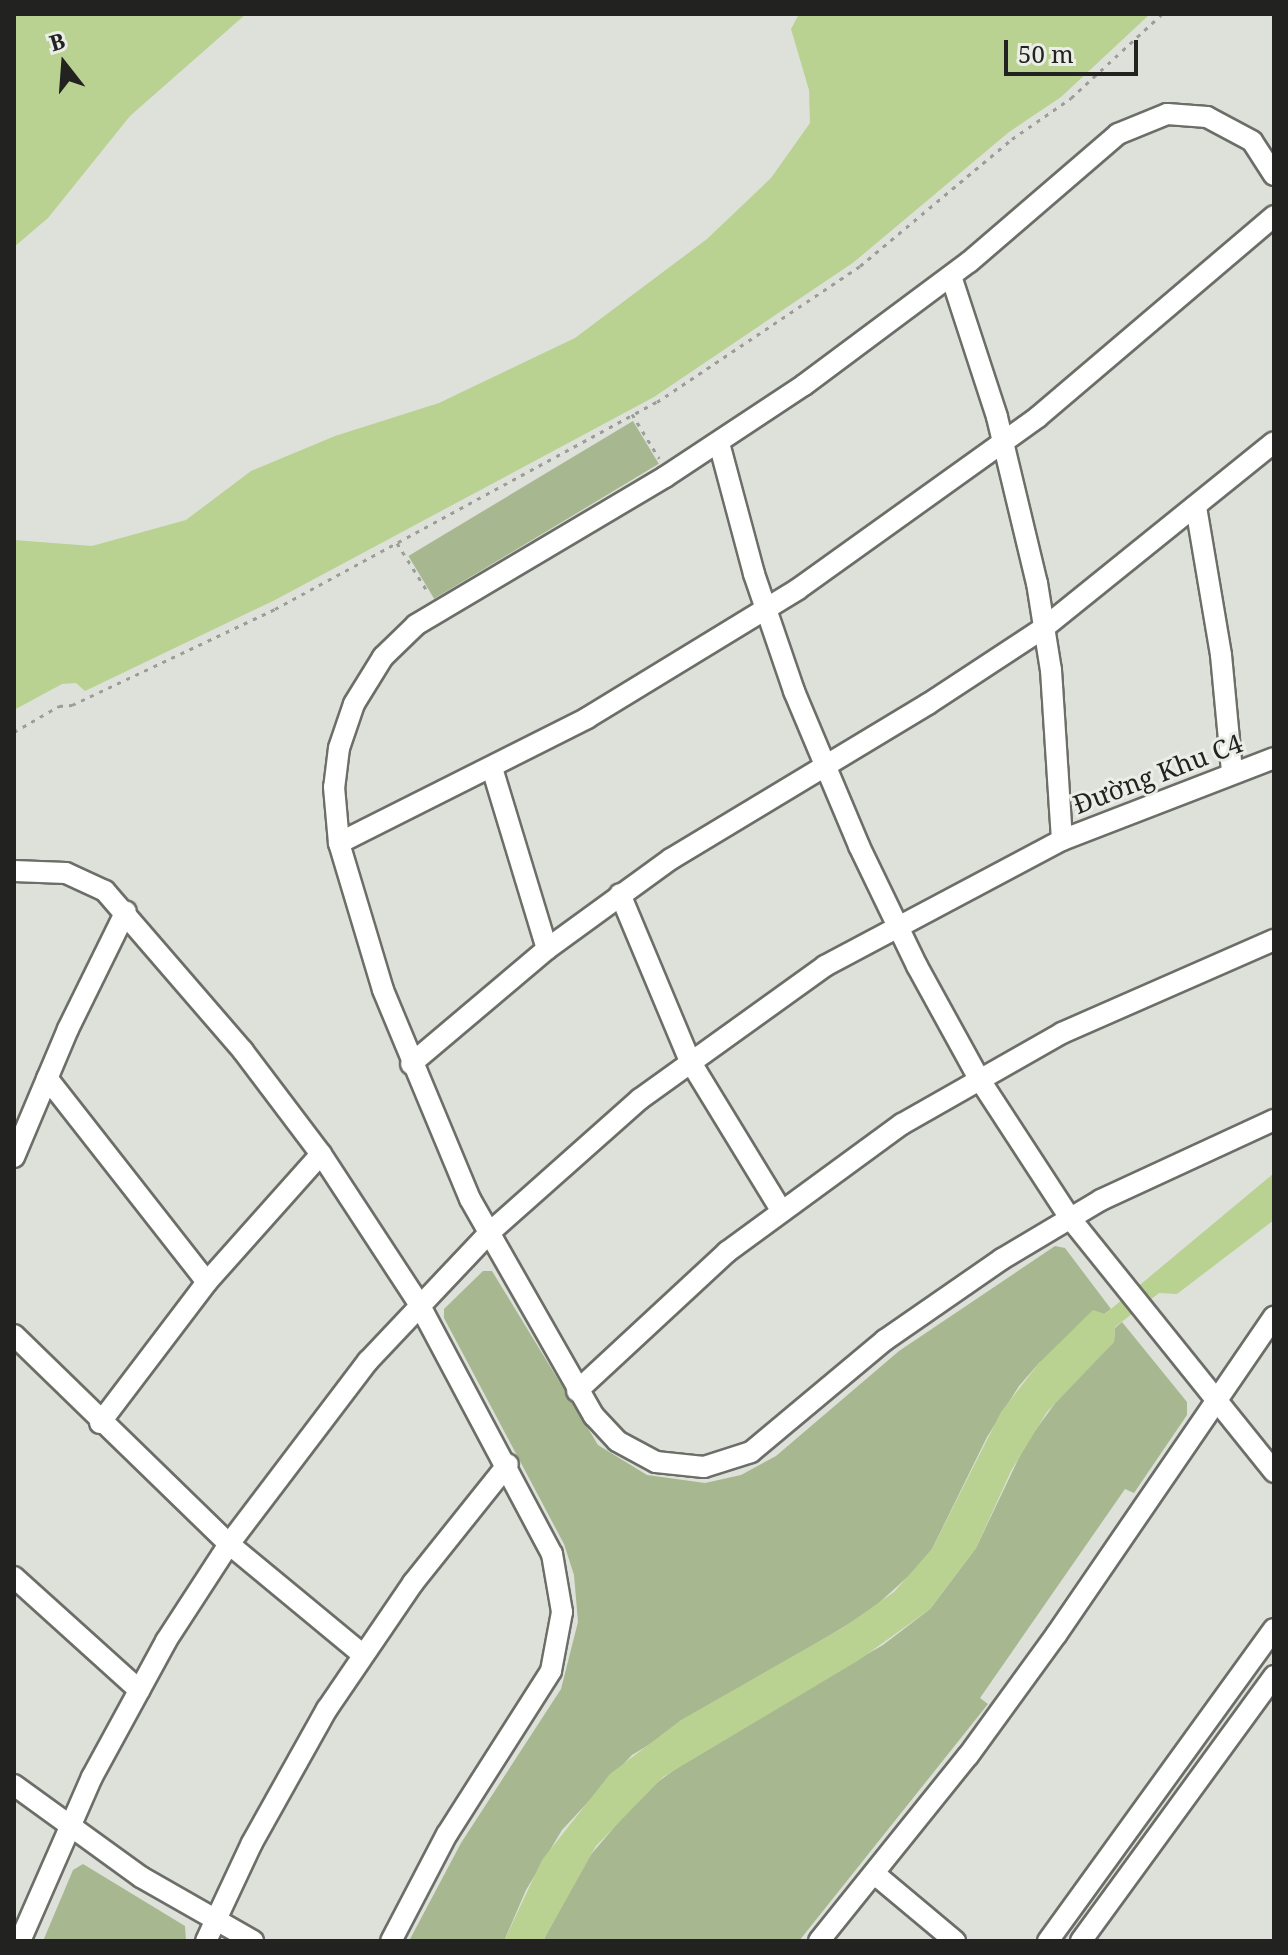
<!DOCTYPE html>
<html>
<head>
<meta charset="utf-8">
<style>
	body { margin:0 }
	#map { position:relative; width:1288px; height:1955px; overflow:hidden; background:#dee0da; font-family:"Noto Serif",serif }
	div>[style] { position:absolute }
	[style*='--x'] { left:calc(var(--x)*1px); top:calc(var(--y)*1px); width:calc(var(--w)*1px); rotate:calc(var(--a)*1deg) }
	.green>* { inset:0; background:#a7b790; transform-origin:0 0 }
	.water>* { inset:0; background:#b9d292 }
	.path>* { height:3px; margin-top:-1.5px; transform-origin:0; background:repeating-linear-gradient(90deg,#9b9d98 0 4px,transparent 0 10px) }
	.roads { filter:drop-shadow(2px 0 #6c6e68) drop-shadow(-2px 0 #6c6e68) drop-shadow(0 2px #6c6e68) drop-shadow(0 -2px #6c6e68) }
	.street>* { height:20px; margin:-10px; padding:0 10px; transform-origin:10px; border-radius:10px; background:#fff }
	span { translate:-50% -50%; white-space:nowrap; text-align:center; line-height:1.15; -webkit-text-stroke:6px #ebeee7; paint-order:stroke }
	.street-label { font-size:26px; color:#222321 }
	.frame { position:absolute; inset:0; border:16px solid #222321; pointer-events:none }
	.north { position:absolute; left:24px; top:24px; width:80px; height:80px; -webkit-text-stroke:6px #ebeee7; paint-order:stroke; rotate:343deg; font-size:22px; font-weight:700; line-height:32px; text-align:center; color:#222321 }
	.north::after { content:''; display:block; margin:auto; width:28px; height:36px; background:#222321; clip-path:polygon(50% 0,100% 100%,50% 72%,0 100%) }
	.scale { position:absolute; left:1004px; top:40px; width:134px; height:36px; box-sizing:border-box; border:4px solid #222321; border-top:0; padding-left:10px; font-size:24px; line-height:28px; white-space:nowrap; color:#222321; -webkit-text-stroke:6px #ebeee7; paint-order:stroke }
</style>
</head>
<body>
<div id="map">
	<div class="green">
		<div style="left:633px;top:421px;width:50px;height:262px;rotate:59deg"></div>
		<div style="clip-path:polygon(1055px 1246px,1065px 1248px,1111px 1309px,1039px 1363px,1019px 1386px,987px 1437px,932px 1549px,913px 1572px,870px 1611px,632px 1755px,562px 1830px,526px 1890px,504px 1941px,409px 1941px,461px 1843px,561px 1689px,578px 1622px,574px 1575px,564px 1544px,444px 1318px,444px 1309px,483px 1271px,492px 1271px,598px 1445px,647px 1475px,705px 1483px,741px 1475px,776px 1456px,899px 1351px)"></div>
		<div style="clip-path:polygon(1122px 1322px,1187px 1402px,1187px 1415px,1134px 1493px,1125px 1489px,980px 1698px,988px 1704px,799px 1941px,543px 1941px,583px 1864px,644px 1792px,707px 1746px,883px 1645px,930px 1609px,976px 1548px,1026px 1443px,1070px 1383px,1114px 1342px,1115px 1328px)"></div>
		<div style="clip-path:polygon(83px 1864px,185px 1926px,186px 1941px,43px 1941px,73px 1870px)"></div>
	</div>
	<div class="water">
		<div style="clip-path:polygon(14px 14px,246px 14px,130px 116px,48px 218px,14px 247px)"></div>
		<div style="clip-path:polygon(799px 14px,1150px 14px,1061px 97px,1009px 132px,854px 262px,654px 397px,275px 600px,85px 691px,76px 683px,62px 684px,14px 710px,14px 540px,92px 546px,186px 520px,251px 471px,335px 436px,439px 403px,575px 338px,707px 239px,771px 178px,810px 123px,809px 90px,791px 29px)"></div>
		<div style="clip-path:polygon(1274px 1173px,1274px 1220px,1177px 1294px,1159px 1293px,1115px 1327px,1114px 1342px,1047px 1412px,1011px 1471px,976px 1548px,930px 1609px,859px 1660px,663px 1777px,596px 1846px,543px 1941px,504px 1941px,542px 1860px,610px 1774px,681px 1720px,844px 1627px,894px 1592px,932px 1549px,1001px 1412px,1039px 1363px,1093px 1310px,1105px 1314px)"></div>
	</div>
	<div class="path">
		<div style="--x:632;--y:414;--w:52;--a:58.5"></div>
		<div style="--x:397;--y:543;--w:60;--a:57.9"></div>
		<div style="--x:14;--y:732;--w:52;--a:-30"></div>
		<div style="--x:59;--y:706;--w:13;--a:-4"></div>
		<div style="--x:72;--y:705;--w:225;--a:-25.3"></div>
		<div style="--x:275;--y:609;--w:434;--a:-28.5"></div>
		<div style="--x:657;--y:402;--w:244;--a:-33.8"></div>
		<div style="--x:860;--y:266;--w:198;--a:-39.9"></div>
		<div style="--x:1012;--y:139;--w:72;--a:-34.8"></div>
		<div style="--x:1071;--y:98;--w:124;--a:-42.7"></div>
	</div>
	<div class="roads">
		<div class="street">
			<div style="--x:1274;--y:175;--w:40;--a:-122.9"></div>
			<div style="--x:1252;--y:141;--w:51;--a:-151.9"></div>
			<div style="--x:1207;--y:117;--w:40;--a:-175.7"></div>
			<div style="--x:1167;--y:114;--w:53;--a:157.8"></div>
			<div style="--x:1118;--y:134;--w:196;--a:139.3"></div>
			<div style="--x:969;--y:262;--w:206;--a:143.3"></div>
			<div style="--x:804;--y:385;--w:167;--a:146.5"></div>
			<div style="--x:665;--y:477;--w:290;--a:149.3"></div>
			<div style="--x:416;--y:625;--w:46;--a:135.9"></div>
			<div style="--x:383;--y:657;--w:55;--a:121.7"></div>
			<div style="--x:354;--y:704;--w:46;--a:108.8"></div>
			<div style="--x:339;--y:748;--w:39;--a:97"></div>
			<div style="--x:334;--y:787;--w:56;--a:84.9"></div>
			<div style="--x:339;--y:843;--w:153;--a:73.3"></div>
			<div style="--x:383;--y:990;--w:226;--a:67.4"></div>
			<div style="--x:470;--y:1199;--w:250;--a:60.3"></div>
			<div style="--x:594;--y:1416;--w:34;--a:47"></div>
			<div style="--x:617;--y:1441;--w:44;--a:28.3"></div>
			<div style="--x:656;--y:1462;--w:48;--a:5.9"></div>
			<div style="--x:704;--y:1467;--w:49;--a:-17.7"></div>
			<div style="--x:751;--y:1452;--w:175;--a:-39.9"></div>
			<div style="--x:885;--y:1340;--w:142;--a:-34.7"></div>
			<div style="--x:1002;--y:1259;--w:115;--a:-30.8"></div>
			<div style="--x:1101;--y:1200;--w:191;--a:-24.8"></div>
			<div style="--x:951;--y:276;--w:148;--a:71.9"></div>
			<div style="--x:997;--y:417;--w:171;--a:76.5"></div>
			<div style="--x:1037;--y:583;--w:88;--a:80.9"></div>
			<div style="--x:1051;--y:670;--w:170;--a:86.3"></div>
			<div style="--x:719;--y:443;--w:136;--a:75"></div>
			<div style="--x:754;--y:574;--w:124;--a:71.1"></div>
			<div style="--x:794;--y:691;--w:168;--a:67.2"></div>
			<div style="--x:859;--y:846;--w:133;--a:64.2"></div>
			<div style="--x:917;--y:966;--w:127;--a:61.2"></div>
			<div style="--x:978;--y:1077;--w:168;--a:56.9"></div>
			<div style="--x:1070;--y:1218;--w:326;--a:51.2"></div>
			<div style="--x:1196;--y:507;--w:150;--a:80.4"></div>
			<div style="--x:1221;--y:655;--w:118;--a:84.6"></div>
			<div style="--x:492;--y:768;--w:189;--a:73.1"></div>
			<div style="--x:339;--y:843;--w:278;--a:-26.7"></div>
			<div style="--x:587;--y:718;--w:247;--a:-31.4"></div>
			<div style="--x:798;--y:589;--w:295;--a:-35.6"></div>
			<div style="--x:1038;--y:417;--w:310;--a:-40.4"></div>
			<div style="--x:14;--y:871;--w:52;--a:2.2"></div>
			<div style="--x:66;--y:873;--w:43;--a:24.8"></div>
			<div style="--x:105;--y:891;--w:211;--a:49.2"></div>
			<div style="--x:243;--y:1051;--w:129;--a:52.9"></div>
			<div style="--x:321;--y:1154;--w:179;--a:56.8"></div>
			<div style="--x:419;--y:1304;--w:283;--a:62"></div>
			<div style="--x:552;--y:1554;--w:59;--a:80.2"></div>
			<div style="--x:562;--y:1612;--w:60;--a:100.6"></div>
			<div style="--x:551;--y:1671;--w:193;--a:122.5"></div>
			<div style="--x:447;--y:1834;--w:121;--a:117.6"></div>
			<div style="--x:620;--y:894;--w:181;--a:67.3"></div>
			<div style="--x:690;--y:1061;--w:175;--a:58.6"></div>
			<div style="--x:411;--y:1064;--w:178;--a:-40.2"></div>
			<div style="--x:547;--y:949;--w:153;--a:-36"></div>
			<div style="--x:671;--y:859;--w:300;--a:-31.1"></div>
			<div style="--x:928;--y:704;--w:140;--a:-33.3"></div>
			<div style="--x:1045;--y:627;--w:294;--a:-38.9"></div>
			<div style="--x:47;--y:1078;--w:259;--a:51.9"></div>
			<div style="--x:14;--y:1157;--w:139;--a:-67.1"></div>
			<div style="--x:68;--y:1029;--w:131;--a:-63.8"></div>
			<div style="--x:14;--y:1335;--w:300;--a:44.2"></div>
			<div style="--x:229;--y:1544;--w:174;--a:39.6"></div>
			<div style="--x:577;--y:1391;--w:205;--a:-42.8"></div>
			<div style="--x:727;--y:1252;--w:217;--a:-36.2"></div>
			<div style="--x:902;--y:1124;--w:184;--a:-29.6"></div>
			<div style="--x:1062;--y:1033;--w:232;--a:-23.7"></div>
			<div style="--x:100;--y:1423;--w:177;--a:-52.8"></div>
			<div style="--x:207;--y:1282;--w:171;--a:-48.3"></div>
			<div style="--x:14;--y:1577;--w:169;--a:42.1"></div>
			<div style="--x:14;--y:1785;--w:157;--a:35.9"></div>
			<div style="--x:141;--y:1877;--w:129;--a:29.7"></div>
			<div style="--x:876;--y:1875;--w:103;--a:39.9"></div>
			<div style="--x:20;--y:1941;--w:179;--a:-66.3"></div>
			<div style="--x:92;--y:1777;--w:155;--a:-61.4"></div>
			<div style="--x:166;--y:1641;--w:116;--a:-57"></div>
			<div style="--x:229;--y:1544;--w:230;--a:-52.8"></div>
			<div style="--x:368;--y:1361;--w:175;--a:-46.6"></div>
			<div style="--x:488;--y:1234;--w:203;--a:-41.6"></div>
			<div style="--x:640;--y:1099;--w:228;--a:-35.7"></div>
			<div style="--x:825;--y:966;--w:268;--a:-28"></div>
			<div style="--x:1062;--y:840;--w:227;--a:-21.1"></div>
			<div style="--x:206;--y:1941;--w:108;--a:-64.9"></div>
			<div style="--x:252;--y:1843;--w:154;--a:-60.8"></div>
			<div style="--x:327;--y:1709;--w:153;--a:-55.7"></div>
			<div style="--x:413;--y:1583;--w:152;--a:-51.4"></div>
			<div style="--x:819;--y:1941;--w:238;--a:-51.2"></div>
			<div style="--x:968;--y:1756;--w:150;--a:-54"></div>
			<div style="--x:1056;--y:1635;--w:386;--a:-55.6"></div>
			<div style="--x:1048;--y:1941;--w:385;--a:-54.1"></div>
			<div style="--x:1081;--y:1941;--w:328;--a:-53.9"></div>
		</div>
	</div>
	<div class="street-label">
		<span style="left:1158px;top:774px;rotate:-21deg">Đường Khu C4</span>
	</div>
	<div class="frame"></div>
	<div class="north">B</div>
	<div class="scale">50 m</div>
</div>
</body>
</html>
